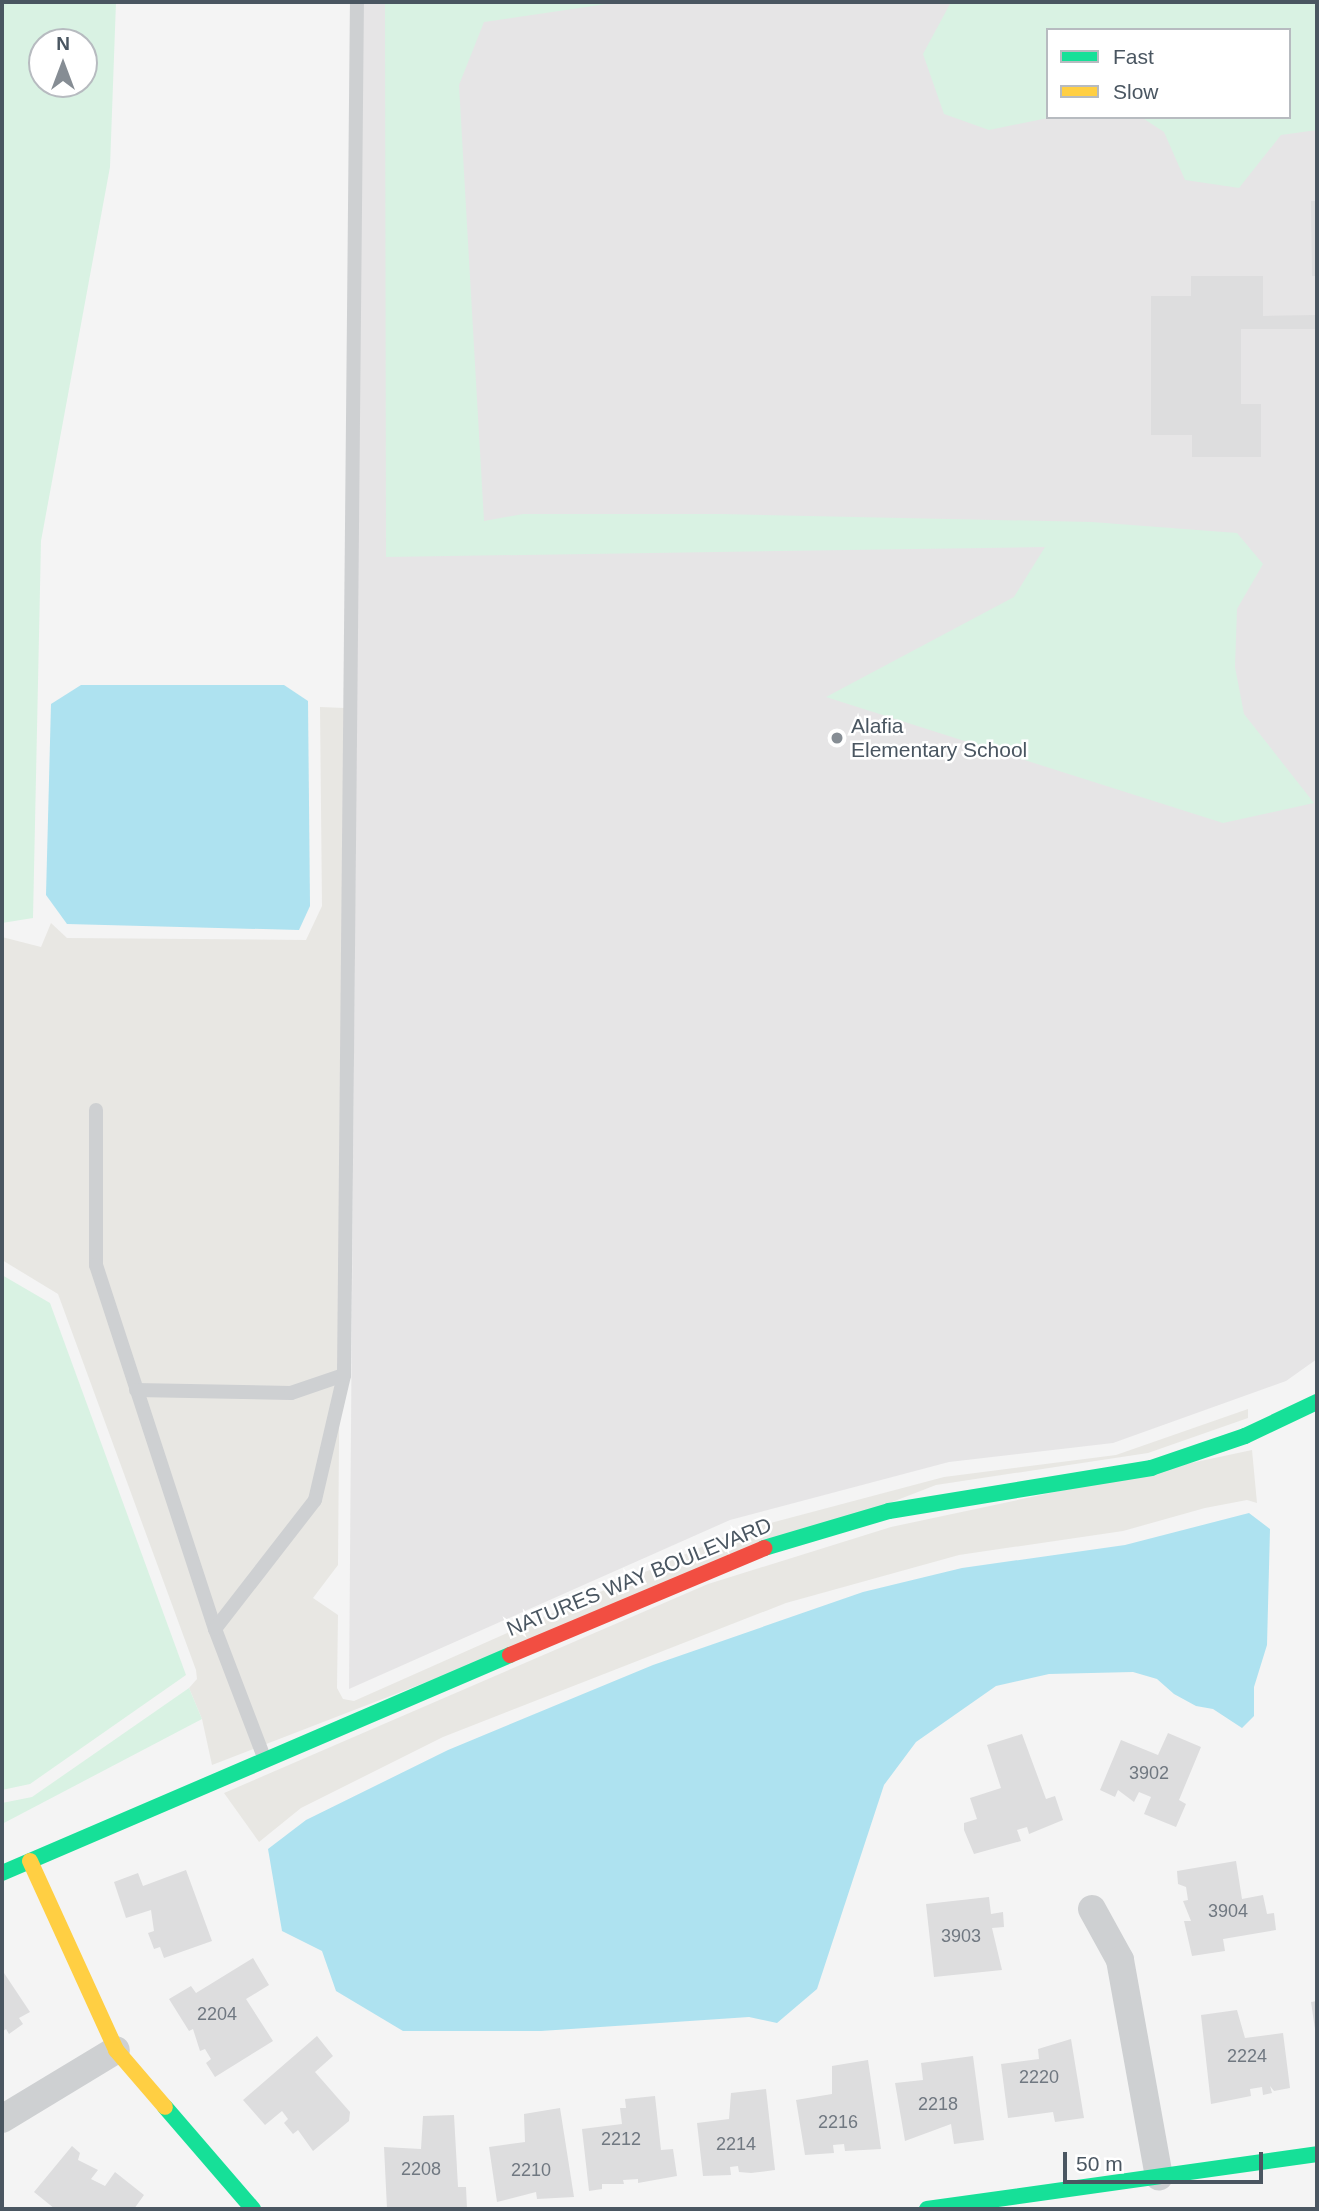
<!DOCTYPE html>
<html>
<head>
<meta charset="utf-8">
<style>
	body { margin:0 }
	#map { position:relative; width:1319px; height:2211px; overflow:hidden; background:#f4f4f4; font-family:Arial,sans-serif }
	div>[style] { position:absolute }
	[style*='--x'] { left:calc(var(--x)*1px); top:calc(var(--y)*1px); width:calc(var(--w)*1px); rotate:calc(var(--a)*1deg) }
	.commercial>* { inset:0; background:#e8e7e3 }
	.education>* { inset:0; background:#e6e5e6 }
	.green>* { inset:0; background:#d9f2e3 }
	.water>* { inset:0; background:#aee2f0 }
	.building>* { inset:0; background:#ddddde }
	.lane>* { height:14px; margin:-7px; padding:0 7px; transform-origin:7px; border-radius:7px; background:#ced0d2 }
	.street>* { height:28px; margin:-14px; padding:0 14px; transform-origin:14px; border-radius:14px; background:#ced0d2 }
	.fast>* { height:16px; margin:-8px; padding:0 8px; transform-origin:8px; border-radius:8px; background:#16e098 }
	.slow>* { height:16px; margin:-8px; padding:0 8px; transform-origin:8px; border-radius:8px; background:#ffcf43 }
	.jam>* { height:16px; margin:-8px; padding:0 8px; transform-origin:8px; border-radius:8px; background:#f24e42 }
	.dots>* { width:19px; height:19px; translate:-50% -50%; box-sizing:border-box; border:4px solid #fff; border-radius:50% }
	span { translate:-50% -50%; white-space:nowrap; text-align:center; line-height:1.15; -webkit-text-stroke:5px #fff; paint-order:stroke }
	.number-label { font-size:18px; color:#707881 }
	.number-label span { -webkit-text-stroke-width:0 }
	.poi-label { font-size:21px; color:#4a5661 }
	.left { translate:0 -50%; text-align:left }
	.street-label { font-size:21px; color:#4a5661 }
	.frame { position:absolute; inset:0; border:4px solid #4a5661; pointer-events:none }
	.legend { position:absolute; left:1046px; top:28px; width:245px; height:91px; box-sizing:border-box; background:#fff; border:2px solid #b7bbc0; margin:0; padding:9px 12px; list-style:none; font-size:21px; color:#4a5661 }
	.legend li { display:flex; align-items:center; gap:14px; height:35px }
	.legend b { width:35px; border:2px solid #b7bbc0 }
	.north { position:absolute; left:28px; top:28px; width:70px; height:70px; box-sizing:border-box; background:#fff; border:2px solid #b7bbc0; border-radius:50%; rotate:0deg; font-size:19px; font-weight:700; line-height:28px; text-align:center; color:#4a5661 }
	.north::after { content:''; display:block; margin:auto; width:24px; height:32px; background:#868d94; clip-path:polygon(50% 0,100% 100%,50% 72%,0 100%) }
	.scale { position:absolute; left:1063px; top:2152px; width:200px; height:32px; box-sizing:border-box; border:4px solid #4a5661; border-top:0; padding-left:9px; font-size:21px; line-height:24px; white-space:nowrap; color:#4a5661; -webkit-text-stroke:5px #fff; paint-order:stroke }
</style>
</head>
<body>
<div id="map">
	<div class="commercial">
		<div style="clip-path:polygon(320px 707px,345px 708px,338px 1565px,313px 1598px,338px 1615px,337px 1688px,343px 1699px,354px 1701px,733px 1533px,944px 1477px,1116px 1455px,1248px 1409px,1248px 1418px,1148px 1453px,936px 1485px,212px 1765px,202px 1719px,189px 1688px,197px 1679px,196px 1670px,58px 1294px,2px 1260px,2px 937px,41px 947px,51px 923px,67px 938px,306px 940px,322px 906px)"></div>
		<div style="clip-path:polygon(1252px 1450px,1257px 1503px,1247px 1500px,1205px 1508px,1123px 1531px,959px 1555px,786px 1603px,443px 1737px,301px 1808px,259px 1842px,224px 1793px,708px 1584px,891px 1527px)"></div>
	</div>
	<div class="education">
		<div style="clip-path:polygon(evenodd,362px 2px,1317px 2px,1317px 1359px,1286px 1381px,1113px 1443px,949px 1462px,730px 1520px,349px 1689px,362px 2px,1048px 30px,1289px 30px,1289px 117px,1048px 117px,1048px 30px)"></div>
	</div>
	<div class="green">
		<div style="clip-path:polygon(evenodd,2px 2px,116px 2px,110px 167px,41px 541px,33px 918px,2px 923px,2px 2px,84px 42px,84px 84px,42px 84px,42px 42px,84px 42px)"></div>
		<div style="clip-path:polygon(385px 2px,620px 2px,484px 22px,459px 85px,484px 521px,523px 514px,721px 514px,1092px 522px,1237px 533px,1263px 564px,1237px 609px,1235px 667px,1244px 714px,1314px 803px,1223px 823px,826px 697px,1014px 597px,1045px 547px,386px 557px)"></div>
		<div style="clip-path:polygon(951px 2px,1317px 2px,1317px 130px,1281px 135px,1239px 188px,1185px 180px,1164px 132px,1141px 117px,1289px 117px,1289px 30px,1048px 30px,1048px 117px,1053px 117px,989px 130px,944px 114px,923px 54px)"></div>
		<div style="clip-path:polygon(2px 1275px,50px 1303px,186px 1675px,30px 1784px,2px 1790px)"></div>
		<div style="clip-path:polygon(189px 1688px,202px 1719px,2px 1824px,2px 1803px,32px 1797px)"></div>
	</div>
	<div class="water">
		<div style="clip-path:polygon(81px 685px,284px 685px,308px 701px,310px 906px,299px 930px,67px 924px,46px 895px,51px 704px)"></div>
		<div style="clip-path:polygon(1249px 1513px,1270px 1529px,1267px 1645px,1254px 1687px,1254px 1716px,1242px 1728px,1213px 1709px,1196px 1706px,1174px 1694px,1157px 1679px,1133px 1672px,1049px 1674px,996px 1686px,916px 1742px,884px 1785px,817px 1989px,777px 2023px,749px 2017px,541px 2031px,403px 2031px,336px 1991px,322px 1951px,282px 1931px,268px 1849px,306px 1820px,448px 1750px,653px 1665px,863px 1592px,962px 1568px,1125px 1545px)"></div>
	</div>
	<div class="building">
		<div style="clip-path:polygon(1311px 201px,1317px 201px,1317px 276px,1312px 276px)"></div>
		<div style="clip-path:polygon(1191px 276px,1263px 276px,1263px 316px,1317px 315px,1317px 329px,1241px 329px,1241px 404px,1261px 404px,1261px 457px,1192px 457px,1192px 435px,1151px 435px,1151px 296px,1191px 296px)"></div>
		<div style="clip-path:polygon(1168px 1733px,1201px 1747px,1179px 1800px,1186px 1804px,1176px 1827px,1144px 1814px,1151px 1797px,1139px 1792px,1134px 1802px,1118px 1790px,1115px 1797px,1100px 1790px,1121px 1740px,1158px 1755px)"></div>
		<div style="clip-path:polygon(1022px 1734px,1046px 1799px,1055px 1796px,1063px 1820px,1029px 1834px,1027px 1827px,1017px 1830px,1021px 1841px,974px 1854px,964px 1830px,964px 1823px,977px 1819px,970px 1798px,1001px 1788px,987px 1745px)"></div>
		<div style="clip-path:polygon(1236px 1861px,1242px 1899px,1263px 1895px,1267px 1914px,1274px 1913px,1276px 1930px,1223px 1939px,1225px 1951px,1192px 1956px,1184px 1921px,1191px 1921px,1183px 1901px,1188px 1900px,1186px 1887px,1178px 1884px,1177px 1871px)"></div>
		<div style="clip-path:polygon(186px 1870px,212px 1941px,164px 1958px,160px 1947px,154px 1949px,148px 1933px,154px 1931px,151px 1910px,126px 1918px,114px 1882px,138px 1873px,143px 1886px)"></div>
		<div style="clip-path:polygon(989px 1897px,991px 1914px,1003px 1912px,1004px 1927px,992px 1928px,1002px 1970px,934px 1977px,926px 1904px)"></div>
		<div style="clip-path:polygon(253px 1958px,269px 1985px,246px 1999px,273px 2041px,215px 2077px,206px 2063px,211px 2059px,205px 2049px,200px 2051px,193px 2029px,189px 2031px,169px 1999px,191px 1986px,196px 1993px)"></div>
		<div style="clip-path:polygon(2px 1970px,30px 2012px,19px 2018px,23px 2024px,9px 2034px,6px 2029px,2px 2032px)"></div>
		<div style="clip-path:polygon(1317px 2001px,1317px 2036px,1316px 2036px,1311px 2002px)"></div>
		<div style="clip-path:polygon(1237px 2010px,1245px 2038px,1283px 2033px,1290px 2088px,1274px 2091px,1270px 2086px,1272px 2093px,1263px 2095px,1262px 2087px,1250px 2089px,1251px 2096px,1211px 2104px,1201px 2015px)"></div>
		<div style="clip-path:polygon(317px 2036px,333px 2056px,315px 2072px,350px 2112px,349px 2121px,313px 2151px,298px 2130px,293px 2134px,284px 2123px,288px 2119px,282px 2111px,265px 2125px,243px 2100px)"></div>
		<div style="clip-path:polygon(1071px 2039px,1084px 2118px,1055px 2122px,1053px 2112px,1008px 2118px,1001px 2064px,1039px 2059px,1038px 2049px)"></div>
		<div style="clip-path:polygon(973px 2056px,984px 2140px,954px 2144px,951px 2124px,905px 2141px,895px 2083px,923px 2080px,921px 2063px)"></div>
		<div style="clip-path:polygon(868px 2060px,881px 2149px,845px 2151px,844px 2144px,833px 2145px,834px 2153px,805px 2155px,796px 2100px,832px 2094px,832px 2066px)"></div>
		<div style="clip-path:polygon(766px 2089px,775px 2170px,751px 2173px,739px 2172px,738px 2166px,730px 2167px,731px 2175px,703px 2176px,697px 2123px,729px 2119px,731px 2093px)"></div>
		<div style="clip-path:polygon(655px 2096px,661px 2150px,673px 2149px,677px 2176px,638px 2183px,638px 2179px,623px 2180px,624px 2184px,602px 2184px,602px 2189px,589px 2191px,582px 2129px,622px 2124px,620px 2108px,626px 2108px,625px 2099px)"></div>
		<div style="clip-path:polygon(560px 2108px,574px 2197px,537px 2199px,536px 2192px,497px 2202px,489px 2147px,525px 2142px,524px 2114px)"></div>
		<div style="clip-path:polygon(454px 2115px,458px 2187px,466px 2187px,467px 2209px,387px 2209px,384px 2147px,421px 2149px,423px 2116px)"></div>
		<div style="clip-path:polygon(72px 2146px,80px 2153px,78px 2160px,98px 2170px,91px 2179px,105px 2186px,115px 2172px,144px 2195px,134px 2209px,55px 2209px,34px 2192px)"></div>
	</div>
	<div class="lane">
		<div style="--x:96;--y:1110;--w:155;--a:90"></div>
		<div style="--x:96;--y:1265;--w:383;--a:71.9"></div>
		<div style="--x:215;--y:1629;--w:137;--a:69.1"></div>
		<div style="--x:136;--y:1390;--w:155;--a:1.1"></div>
		<div style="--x:291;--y:1393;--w:56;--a:-18.8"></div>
		<div style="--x:215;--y:1629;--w:163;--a:-52.2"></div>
		<div style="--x:315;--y:1500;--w:128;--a:-76.9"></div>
		<div style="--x:344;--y:1375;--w:1373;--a:-89.46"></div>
	</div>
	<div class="street">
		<div style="--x:1092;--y:1909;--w:58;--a:61.2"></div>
		<div style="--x:1120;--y:1960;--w:220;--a:79.8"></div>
		<div style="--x:2;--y:2119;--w:133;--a:-31.2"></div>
	</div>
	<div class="fast">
		<div style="--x:764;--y:1548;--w:130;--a:-16.5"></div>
		<div style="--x:889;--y:1511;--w:266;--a:-9.3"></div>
		<div style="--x:1151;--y:1468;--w:99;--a:-18.8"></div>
		<div style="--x:1245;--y:1436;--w:80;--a:-25.3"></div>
		<div style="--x:2;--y:1873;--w:553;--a:-23.23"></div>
		<div style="--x:165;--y:2107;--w:135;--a:49.2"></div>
		<div style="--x:927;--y:2209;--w:394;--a:-8"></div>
	</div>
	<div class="slow">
		<div style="--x:30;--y:1861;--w:208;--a:65.5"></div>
		<div style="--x:116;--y:2050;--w:75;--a:49.3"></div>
	</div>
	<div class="jam">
		<div style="--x:510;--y:1655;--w:276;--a:-22.8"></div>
	</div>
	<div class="dots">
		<div style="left:837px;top:738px;background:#868d94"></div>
	</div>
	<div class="number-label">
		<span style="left:1149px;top:1773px">3902</span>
		<span style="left:1228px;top:1911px">3904</span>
		<span style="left:961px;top:1936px">3903</span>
		<span style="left:217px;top:2014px">2204</span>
		<span style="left:1247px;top:2056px">2224</span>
		<span style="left:1039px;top:2077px">2220</span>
		<span style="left:938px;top:2104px">2218</span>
		<span style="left:838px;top:2122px">2216</span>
		<span style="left:621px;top:2139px">2212</span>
		<span style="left:736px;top:2144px">2214</span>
		<span style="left:421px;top:2169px">2208</span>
		<span style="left:531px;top:2170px">2210</span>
	</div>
	<div class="poi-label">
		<span class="left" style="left:851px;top:738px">Alafia<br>Elementary School</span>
	</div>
	<div class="street-label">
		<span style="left:639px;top:1577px;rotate:-22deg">NATURES WAY BOULEVARD</span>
	</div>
	<div class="frame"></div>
	<ul class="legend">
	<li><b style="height:9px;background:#16e098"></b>Fast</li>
	<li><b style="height:9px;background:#ffcf43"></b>Slow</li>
	</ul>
	<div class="north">N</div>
	<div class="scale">50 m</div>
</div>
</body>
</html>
